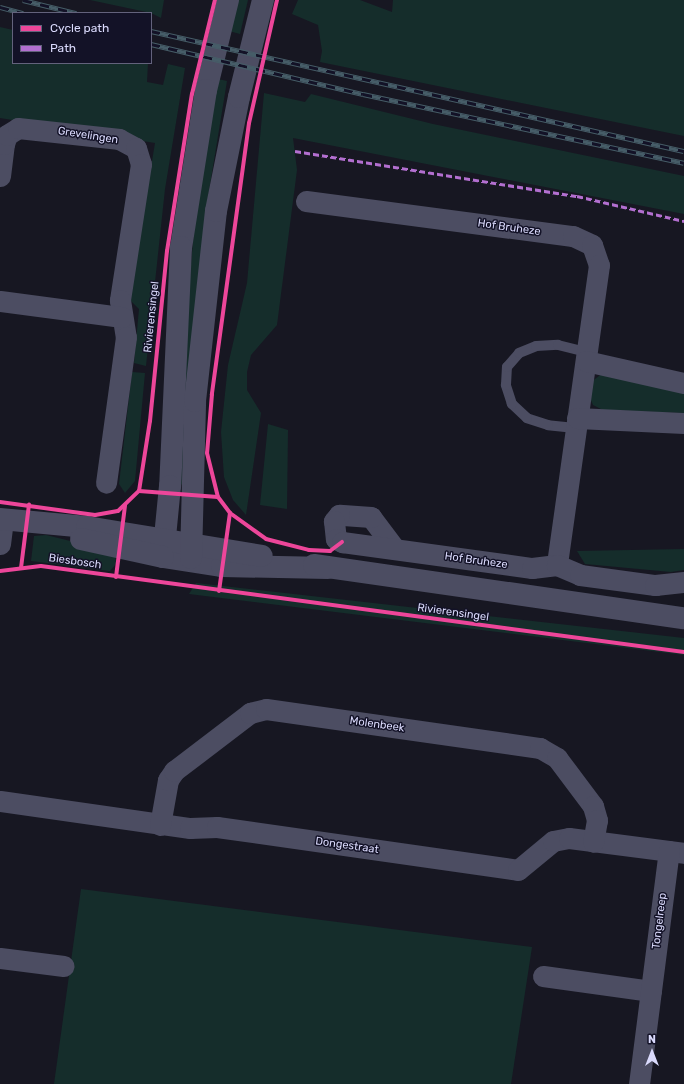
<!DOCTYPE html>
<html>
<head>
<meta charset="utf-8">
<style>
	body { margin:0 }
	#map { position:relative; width:684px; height:1084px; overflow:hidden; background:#171722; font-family:Rubik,sans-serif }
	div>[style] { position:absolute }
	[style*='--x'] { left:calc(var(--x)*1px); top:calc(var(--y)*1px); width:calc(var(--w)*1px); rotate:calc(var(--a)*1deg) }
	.green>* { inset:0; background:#152d2b }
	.service>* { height:10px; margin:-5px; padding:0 5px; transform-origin:5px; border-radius:5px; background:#4c4d62 }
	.minor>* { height:21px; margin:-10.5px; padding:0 10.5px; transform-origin:10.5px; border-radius:10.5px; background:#4c4d62 }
	.tertiary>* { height:22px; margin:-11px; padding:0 11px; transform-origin:11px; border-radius:11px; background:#4c4d62 }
	.rail>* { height:4.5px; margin-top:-2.25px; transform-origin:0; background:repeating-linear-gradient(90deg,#131227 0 9px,#465d68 0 18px); box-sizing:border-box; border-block:1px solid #465d68 }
	.quiet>* { height:3px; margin-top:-1.5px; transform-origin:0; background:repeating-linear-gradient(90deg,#b36fd0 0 6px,transparent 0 9px) }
	.cycleway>* { height:4px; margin:-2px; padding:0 2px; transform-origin:2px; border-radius:2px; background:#ed469a }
	span { translate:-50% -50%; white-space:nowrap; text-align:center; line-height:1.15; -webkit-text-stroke:3px #131227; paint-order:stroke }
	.street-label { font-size:11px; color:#dadafc }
	.legend { position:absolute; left:12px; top:12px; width:140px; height:52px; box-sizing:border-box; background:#131227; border:1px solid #63627c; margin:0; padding:5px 7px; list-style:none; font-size:12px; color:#dadafc }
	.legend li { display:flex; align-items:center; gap:8px; height:20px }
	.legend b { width:20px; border:1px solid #63627c }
	.north { position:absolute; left:632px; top:1032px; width:40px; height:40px; -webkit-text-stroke:3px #131227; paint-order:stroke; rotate:0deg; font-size:11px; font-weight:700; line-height:16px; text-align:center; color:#dadafc }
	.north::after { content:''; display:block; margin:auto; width:14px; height:18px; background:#dadafc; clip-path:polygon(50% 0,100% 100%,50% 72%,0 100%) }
</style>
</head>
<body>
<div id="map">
	<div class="green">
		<div style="clip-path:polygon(90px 0,164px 0,161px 18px,151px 13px)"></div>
		<div style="clip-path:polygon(238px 0,248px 0,240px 34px,229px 31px)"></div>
		<div style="clip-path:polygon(298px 0,360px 0,392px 12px,393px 0,684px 0,684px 136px,320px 62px,322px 51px,318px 25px,292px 14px)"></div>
		<div style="clip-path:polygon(0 27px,13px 30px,13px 63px,148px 63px,147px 82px,163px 85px,168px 64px,185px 68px,165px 189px,146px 366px,134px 363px,139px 309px,129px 299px,155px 143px,0 118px)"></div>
		<div style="clip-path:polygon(218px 79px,227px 81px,208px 197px,186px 485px,176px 484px,181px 378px,195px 219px)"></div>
		<div style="clip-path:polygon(264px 93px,305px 102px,311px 94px,433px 124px,684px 176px,684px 214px,293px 138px,297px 170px,277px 325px,251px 355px,247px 372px,247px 390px,261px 413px,246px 515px,233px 500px,224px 477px,221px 432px,228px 365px,247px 283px)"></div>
		<div style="clip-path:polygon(132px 372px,145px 373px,135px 481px,125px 493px,119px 484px)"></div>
		<div style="clip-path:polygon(603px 373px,684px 392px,684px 413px,603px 410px,593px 405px,590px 398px,591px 382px)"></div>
		<div style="clip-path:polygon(268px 424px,288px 430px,287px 509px,260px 505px)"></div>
		<div style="clip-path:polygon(46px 535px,115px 552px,116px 564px,110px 571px,31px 561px,34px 536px)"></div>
		<div style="clip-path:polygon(684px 549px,684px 570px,671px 572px,585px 564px,577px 551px)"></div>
		<div style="clip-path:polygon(196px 583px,684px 638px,684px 655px,189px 594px)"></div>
		<div style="clip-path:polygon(81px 889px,532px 947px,511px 1084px,54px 1084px)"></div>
	</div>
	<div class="service">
		<div style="--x:575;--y:428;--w:27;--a:-174"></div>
		<div style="--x:548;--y:425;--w:22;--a:-162"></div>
		<div style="--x:527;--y:418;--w:21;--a:-137"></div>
		<div style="--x:512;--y:404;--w:20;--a:-108"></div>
		<div style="--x:506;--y:385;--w:18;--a:-87"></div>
		<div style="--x:507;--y:367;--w:18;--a:-49"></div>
		<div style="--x:519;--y:353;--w:18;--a:-22"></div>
		<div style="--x:536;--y:346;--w:22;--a:-3"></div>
		<div style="--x:558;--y:345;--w:30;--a:14"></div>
	</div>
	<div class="minor">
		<div style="--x:0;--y:176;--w:32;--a:-83"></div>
		<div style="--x:4;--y:144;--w:9;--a:-72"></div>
		<div style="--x:7;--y:135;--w:13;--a:-32"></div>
		<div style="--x:18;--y:128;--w:102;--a:6.2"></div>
		<div style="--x:119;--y:139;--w:19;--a:28"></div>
		<div style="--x:136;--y:148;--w:17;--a:73"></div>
		<div style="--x:141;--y:164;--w:138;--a:98.8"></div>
		<div style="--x:120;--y:300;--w:37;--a:81"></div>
		<div style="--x:126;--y:337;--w:147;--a:97.8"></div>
		<div style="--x:306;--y:201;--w:269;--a:7.5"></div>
		<div style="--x:573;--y:236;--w:21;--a:25"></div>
		<div style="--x:592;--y:245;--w:21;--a:71"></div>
		<div style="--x:599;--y:265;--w:303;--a:98"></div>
		<div style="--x:0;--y:301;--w:123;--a:7.5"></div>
		<div style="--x:586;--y:361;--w:100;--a:12.7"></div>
		<div style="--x:577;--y:418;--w:107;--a:2.7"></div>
		<div style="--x:0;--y:544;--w:24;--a:-83"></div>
		<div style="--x:395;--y:549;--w:40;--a:-127"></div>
		<div style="--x:371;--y:517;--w:32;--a:-176"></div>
		<div style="--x:339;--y:515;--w:8;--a:130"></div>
		<div style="--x:334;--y:521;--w:18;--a:84"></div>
		<div style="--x:336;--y:539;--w:7;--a:27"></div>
		<div style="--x:342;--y:542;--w:192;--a:7.8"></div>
		<div style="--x:532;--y:568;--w:25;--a:-7"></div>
		<div style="--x:557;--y:565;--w:25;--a:23"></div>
		<div style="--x:580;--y:575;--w:76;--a:7.6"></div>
		<div style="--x:655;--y:585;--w:29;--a:-6"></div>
		<div style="--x:0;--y:801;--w:192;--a:8.1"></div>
		<div style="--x:190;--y:828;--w:27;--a:-2"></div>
		<div style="--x:217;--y:827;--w:304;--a:8.1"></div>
		<div style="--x:518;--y:870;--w:45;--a:-39.6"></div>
		<div style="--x:553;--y:841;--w:16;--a:-11"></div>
		<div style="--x:569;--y:838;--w:116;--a:7.4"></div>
		<div style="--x:160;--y:825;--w:46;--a:-79.9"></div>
		<div style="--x:168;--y:780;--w:11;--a:-56"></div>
		<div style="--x:174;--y:771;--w:96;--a:-37.3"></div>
		<div style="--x:250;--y:713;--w:16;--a:-14"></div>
		<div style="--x:266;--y:709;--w:277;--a:8.1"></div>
		<div style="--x:540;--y:748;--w:20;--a:30"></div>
		<div style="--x:557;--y:758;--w:60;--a:53.1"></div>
		<div style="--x:593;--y:806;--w:15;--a:74"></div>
		<div style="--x:597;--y:820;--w:22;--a:100"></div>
		<div style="--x:0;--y:958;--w:64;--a:7.2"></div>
		<div style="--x:543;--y:976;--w:109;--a:7.9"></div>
		<div style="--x:639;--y:1084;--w:235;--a:-82.7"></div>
	</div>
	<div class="tertiary">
		<div style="--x:228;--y:0;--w:93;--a:103.7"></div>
		<div style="--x:206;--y:90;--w:159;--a:99"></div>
		<div style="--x:181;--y:247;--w:239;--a:92.6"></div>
		<div style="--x:170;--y:486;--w:71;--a:95.6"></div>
		<div style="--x:163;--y:557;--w:60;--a:8.7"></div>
		<div style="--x:222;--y:566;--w:106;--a:1.1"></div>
		<div style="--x:0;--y:519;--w:87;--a:5.3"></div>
		<div style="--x:87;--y:527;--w:177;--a:9.4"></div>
		<div style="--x:81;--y:539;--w:84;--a:12.4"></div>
		<div style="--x:191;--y:558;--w:157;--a:-88.5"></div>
		<div style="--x:195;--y:401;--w:191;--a:-83.7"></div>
		<div style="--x:216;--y:211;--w:116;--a:-78.6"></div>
		<div style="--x:239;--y:97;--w:100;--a:-76.1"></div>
		<div style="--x:314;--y:565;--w:374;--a:8.2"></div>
	</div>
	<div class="rail">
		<div style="--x:23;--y:0;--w:55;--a:13.8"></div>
		<div style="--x:0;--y:7;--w:24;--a:15"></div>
		<div style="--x:151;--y:31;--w:546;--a:12.69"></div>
		<div style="--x:151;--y:44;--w:218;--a:13.3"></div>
		<div style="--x:363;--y:94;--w:328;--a:12.1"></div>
	</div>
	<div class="quiet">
		<div style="--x:295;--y:151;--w:286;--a:9.1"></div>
		<div style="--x:577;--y:196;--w:110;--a:13.2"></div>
	</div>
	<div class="cycleway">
		<div style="--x:277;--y:0;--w:126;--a:102.8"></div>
		<div style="--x:249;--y:123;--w:274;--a:97.8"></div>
		<div style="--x:212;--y:394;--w:59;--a:94.8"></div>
		<div style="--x:207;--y:453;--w:45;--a:76"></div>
		<div style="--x:218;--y:497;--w:20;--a:53"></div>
		<div style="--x:230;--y:513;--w:44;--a:35.8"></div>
		<div style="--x:266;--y:539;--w:44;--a:14.3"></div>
		<div style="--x:309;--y:550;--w:21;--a:3"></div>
		<div style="--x:330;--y:551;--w:15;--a:-37"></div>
		<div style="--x:139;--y:491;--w:79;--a:4.3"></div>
		<div style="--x:0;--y:502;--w:96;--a:7.8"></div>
		<div style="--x:95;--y:515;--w:23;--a:-10"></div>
		<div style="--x:118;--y:511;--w:29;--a:-44"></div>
		<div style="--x:139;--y:491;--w:71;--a:-81.1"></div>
		<div style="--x:150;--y:421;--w:171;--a:-84.3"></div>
		<div style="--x:167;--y:251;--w:159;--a:-81"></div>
		<div style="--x:192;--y:94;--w:97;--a:-76.3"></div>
		<div style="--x:21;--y:568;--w:64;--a:-82.8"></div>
		<div style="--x:0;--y:571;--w:41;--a:-7"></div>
		<div style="--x:41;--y:566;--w:649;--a:7.62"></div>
		<div style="--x:116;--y:577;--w:72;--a:-82.8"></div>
		<div style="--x:219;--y:591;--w:79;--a:-82"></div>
	</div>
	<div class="street-label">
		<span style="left:88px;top:136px;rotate:9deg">Grevelingen</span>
		<span style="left:509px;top:228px;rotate:8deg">Hof Bruheze</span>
		<span style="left:152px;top:317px;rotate:-84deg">Rivierensingel</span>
		<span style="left:476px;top:561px;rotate:8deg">Hof Bruheze</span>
		<span style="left:75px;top:562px;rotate:8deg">Biesbosch</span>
		<span style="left:453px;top:613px;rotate:8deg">Rivierensingel</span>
		<span style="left:377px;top:725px;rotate:8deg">Molenbeek</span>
		<span style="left:347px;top:846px;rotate:8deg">Dongestraat</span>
		<span style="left:660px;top:921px;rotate:-83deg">Tongelreep</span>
	</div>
	<ul class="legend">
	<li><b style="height:5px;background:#ed469a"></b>Cycle path</li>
	<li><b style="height:5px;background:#b36fd0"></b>Path</li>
	</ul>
	<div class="north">N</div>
</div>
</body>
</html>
